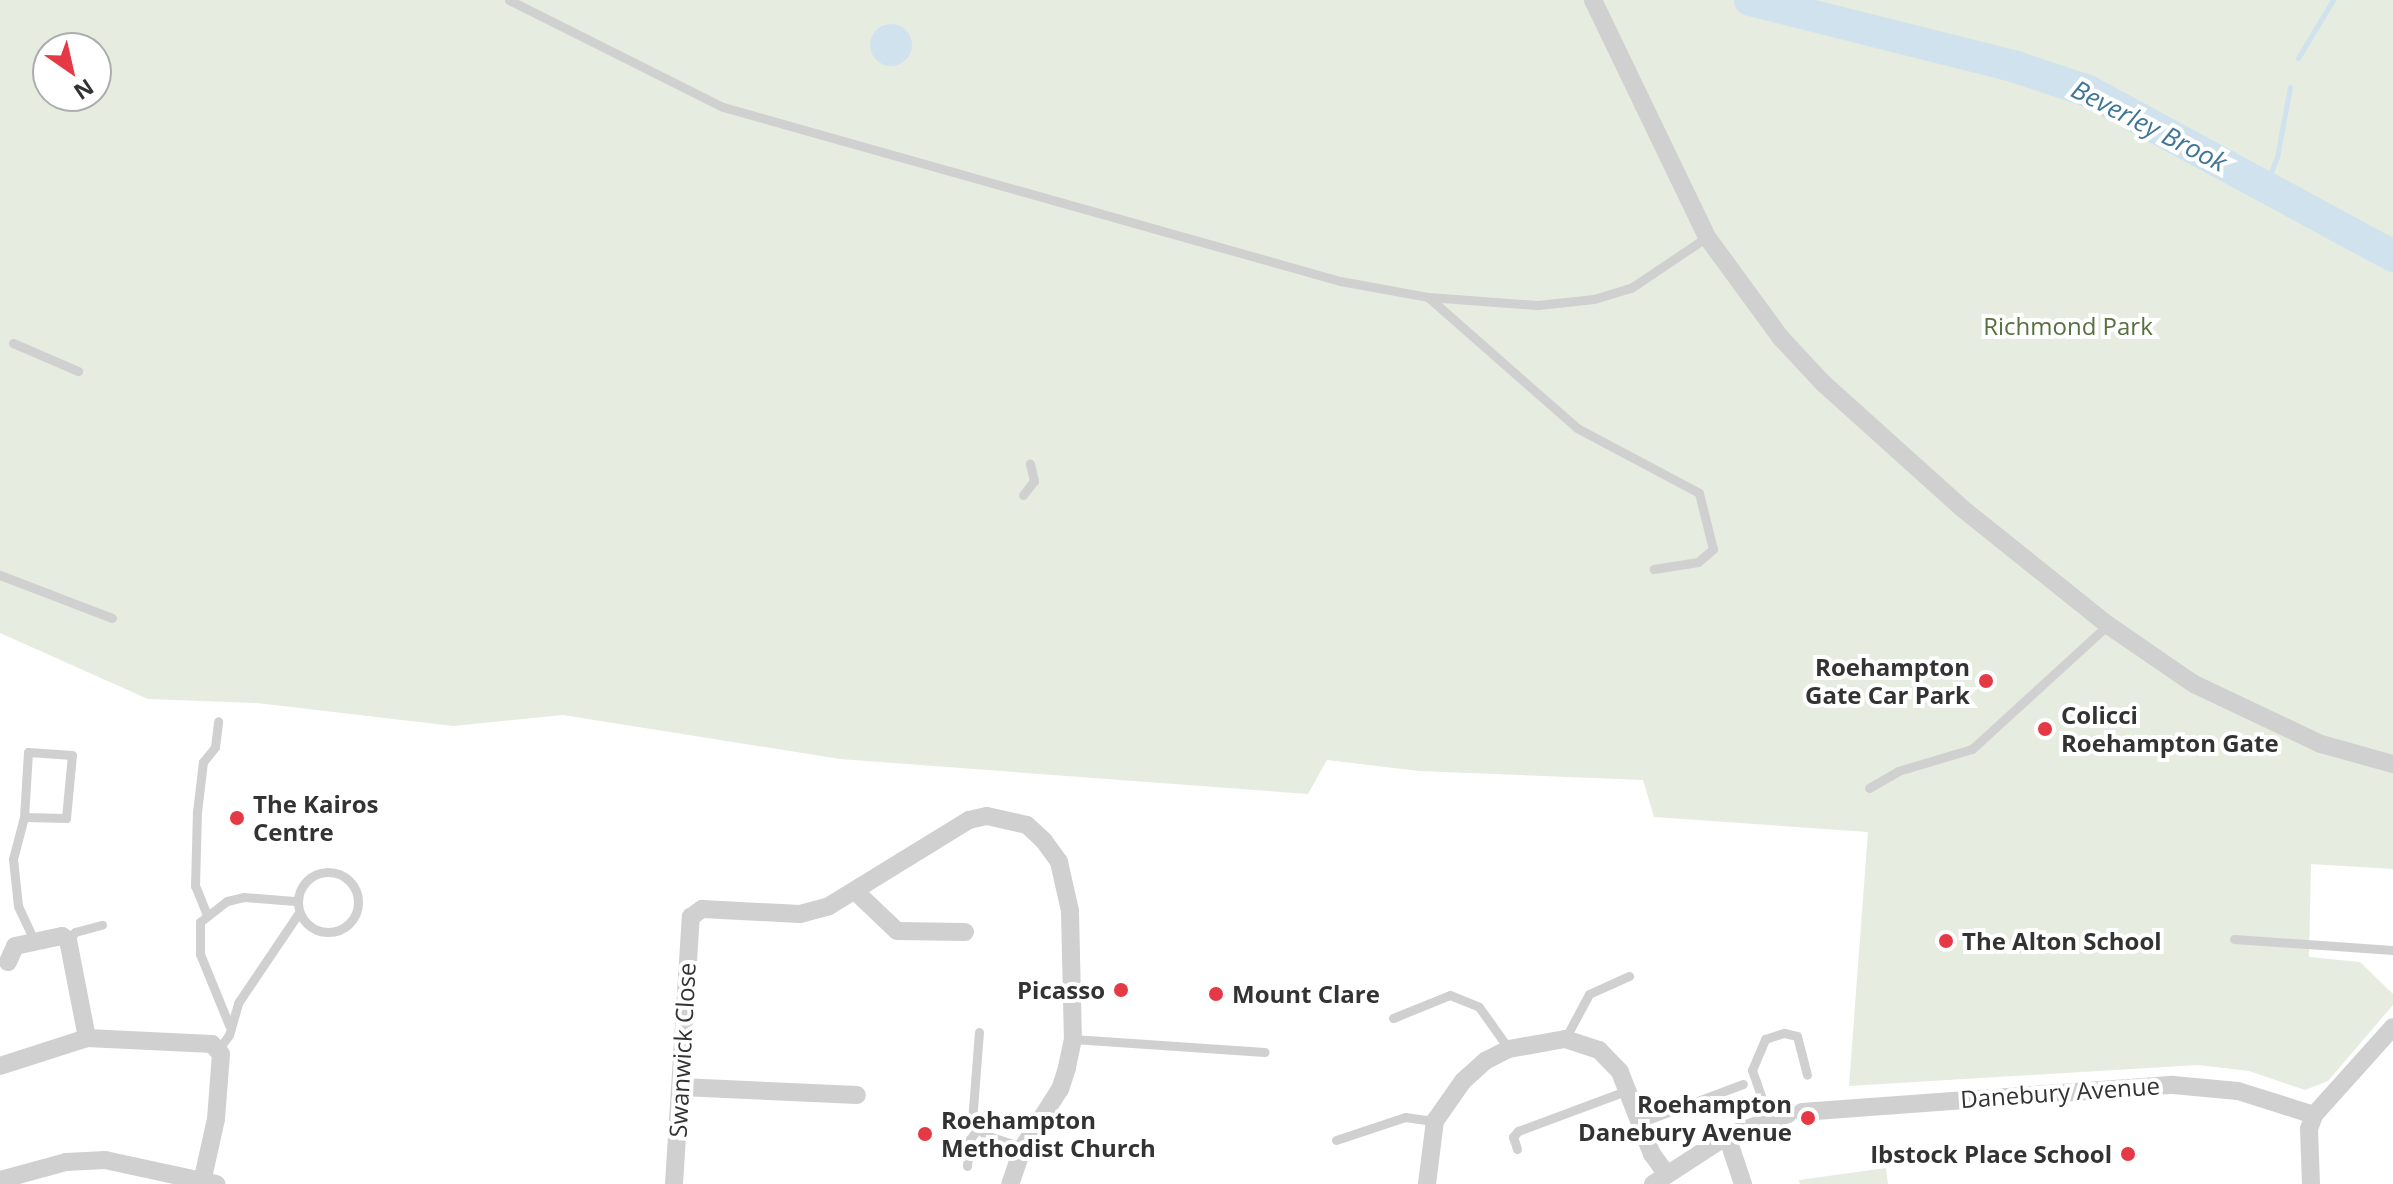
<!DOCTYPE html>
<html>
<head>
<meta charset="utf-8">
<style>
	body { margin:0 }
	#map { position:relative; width:2393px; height:1184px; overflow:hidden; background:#fff; font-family:"Open Sans",sans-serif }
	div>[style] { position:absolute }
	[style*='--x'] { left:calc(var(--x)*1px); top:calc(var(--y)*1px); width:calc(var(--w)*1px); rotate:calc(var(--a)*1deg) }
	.green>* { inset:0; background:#e6ecdf }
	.water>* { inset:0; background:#cfe2ee }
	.round { border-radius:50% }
	.stream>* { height:5px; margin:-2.5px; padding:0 2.5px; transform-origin:2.5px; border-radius:2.5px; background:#cfe2ee }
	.river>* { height:32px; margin:-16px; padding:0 16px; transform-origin:16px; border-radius:16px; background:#cfe2ee }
	.service>* { height:9px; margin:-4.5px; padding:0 4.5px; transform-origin:4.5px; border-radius:4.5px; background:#d0d0d0 }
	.service>.ring { margin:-4.5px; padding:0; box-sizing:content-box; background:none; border:9px solid #d0d0d0; border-radius:50% }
	.minor>* { height:18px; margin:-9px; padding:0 9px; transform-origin:9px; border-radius:9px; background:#d0d0d0 }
	.dots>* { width:22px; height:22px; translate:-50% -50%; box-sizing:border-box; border:4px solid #fff; border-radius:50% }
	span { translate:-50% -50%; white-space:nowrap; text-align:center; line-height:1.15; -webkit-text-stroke:8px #fff; paint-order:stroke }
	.park-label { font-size:24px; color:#56703f }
	.poi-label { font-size:24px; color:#333; font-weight:700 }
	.right { translate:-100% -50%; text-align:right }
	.left { translate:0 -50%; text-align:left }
	.street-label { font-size:24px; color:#333 }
	.water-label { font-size:26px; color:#3f7597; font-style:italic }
	.north { position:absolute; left:32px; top:32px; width:80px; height:80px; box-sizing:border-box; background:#fff; border:2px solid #adadad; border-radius:50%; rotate:146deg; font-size:22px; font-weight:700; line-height:32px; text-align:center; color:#333 }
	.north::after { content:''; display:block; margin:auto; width:28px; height:36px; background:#e63946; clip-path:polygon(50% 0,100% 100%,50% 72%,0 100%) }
</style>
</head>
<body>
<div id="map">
	<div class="green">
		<div style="clip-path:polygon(evenodd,0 0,2393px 0,2393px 869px,2311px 864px,2309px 957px,2360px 962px,2393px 994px,2393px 1005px,2328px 1081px,2305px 1090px,2249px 1071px,2198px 1065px,1849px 1086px,1868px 832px,1654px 817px,1643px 780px,1419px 771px,1327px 760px,1308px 794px,840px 759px,563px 715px,453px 726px,257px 703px,148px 699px,0 633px,0 0,48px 48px,96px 48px,96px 96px,48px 96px,48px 48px)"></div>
		<div style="clip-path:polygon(1886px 1168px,1888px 1184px,1800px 1184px,1799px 1180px)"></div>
	</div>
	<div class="water">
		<div class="round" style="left:870px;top:24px;width:42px;height:42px"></div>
	</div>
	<div class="stream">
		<div style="--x:2298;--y:58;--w:68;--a:-58.9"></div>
		<div style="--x:2265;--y:188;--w:33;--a:-69"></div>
		<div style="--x:2277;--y:157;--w:71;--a:-79.5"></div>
	</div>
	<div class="river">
		<div style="--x:1750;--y:0;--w:274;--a:14.1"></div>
		<div style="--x:2016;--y:67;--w:76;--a:18.4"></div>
		<div style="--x:2088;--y:91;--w:347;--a:28.4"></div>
	</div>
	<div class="service">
		<div style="--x:509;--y:0;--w:239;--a:26.6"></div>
		<div style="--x:723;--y:107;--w:641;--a:15.75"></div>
		<div style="--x:1340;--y:281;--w:89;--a:10.3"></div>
		<div style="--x:1428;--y:297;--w:110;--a:4.2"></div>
		<div style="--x:1538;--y:305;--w:56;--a:-6.1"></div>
		<div style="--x:1594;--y:299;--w:39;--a:-17"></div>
		<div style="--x:1631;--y:288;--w:92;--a:-33.9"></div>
		<div style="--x:1428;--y:297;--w:198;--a:41.3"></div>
		<div style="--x:1577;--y:428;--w:138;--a:28"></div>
		<div style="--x:1699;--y:493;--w:58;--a:76"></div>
		<div style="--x:1713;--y:549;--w:20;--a:139"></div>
		<div style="--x:1698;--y:562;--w:45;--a:171"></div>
		<div style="--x:13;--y:343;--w:71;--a:23.3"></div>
		<div style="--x:1023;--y:495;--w:18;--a:-52"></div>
		<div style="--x:1034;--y:481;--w:18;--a:-103"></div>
		<div style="--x:0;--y:575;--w:120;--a:21"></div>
		<div style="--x:1869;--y:788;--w:34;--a:-30"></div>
		<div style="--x:1898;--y:771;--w:77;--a:-16.6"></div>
		<div style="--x:1972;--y:749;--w:184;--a:-42.4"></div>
		<div style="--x:24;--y:817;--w:42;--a:1.4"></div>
		<div style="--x:66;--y:818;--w:63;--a:-84.6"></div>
		<div style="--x:72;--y:755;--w:44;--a:-176.1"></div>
		<div style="--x:28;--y:752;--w:65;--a:93.5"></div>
		<div style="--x:24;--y:817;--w:43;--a:104.7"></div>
		<div style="--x:13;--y:859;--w:47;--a:83.9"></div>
		<div style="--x:18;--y:906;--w:38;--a:65"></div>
		<div class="ring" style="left:298px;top:872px;width:51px;height:51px"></div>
		<div style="--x:207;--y:915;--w:31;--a:-112"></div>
		<div style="--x:195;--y:886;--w:74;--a:-88.5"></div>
		<div style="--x:197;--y:812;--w:50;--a:-83.2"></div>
		<div style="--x:203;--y:762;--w:19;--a:-51"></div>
		<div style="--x:215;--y:747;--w:26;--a:-83"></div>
		<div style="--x:2234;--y:939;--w:159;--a:4"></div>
		<div style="--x:68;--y:940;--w:11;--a:-49"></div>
		<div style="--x:75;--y:932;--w:28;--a:-15"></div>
		<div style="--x:1393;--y:1018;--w:61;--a:-22"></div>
		<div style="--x:1450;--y:995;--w:31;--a:22"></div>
		<div style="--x:1479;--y:1007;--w:52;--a:54.5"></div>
		<div style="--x:229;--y:1025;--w:77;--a:-112.2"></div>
		<div style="--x:200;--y:954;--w:32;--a:-90"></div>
		<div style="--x:200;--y:922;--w:34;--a:-38"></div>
		<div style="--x:227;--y:901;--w:17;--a:-13"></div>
		<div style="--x:244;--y:897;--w:51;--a:4.5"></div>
		<div style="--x:979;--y:1032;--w:88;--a:94.5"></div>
		<div style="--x:972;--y:1120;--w:20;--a:49"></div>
		<div style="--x:985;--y:1135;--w:40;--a:18"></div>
		<div style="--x:1073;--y:1039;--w:192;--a:3.9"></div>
		<div style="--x:1565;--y:1039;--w:51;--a:-61.9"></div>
		<div style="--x:1589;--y:994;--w:44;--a:-24.2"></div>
		<div style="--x:218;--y:1050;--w:19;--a:-54"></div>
		<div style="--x:229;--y:1035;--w:33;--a:-74"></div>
		<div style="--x:238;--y:1003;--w:107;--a:-56"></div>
		<div style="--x:1769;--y:1119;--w:52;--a:-109.1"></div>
		<div style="--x:1752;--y:1070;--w:34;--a:-67"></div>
		<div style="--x:1765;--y:1039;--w:20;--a:-18"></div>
		<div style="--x:1784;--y:1033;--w:13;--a:13"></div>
		<div style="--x:1797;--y:1036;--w:40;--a:75.6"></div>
		<div style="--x:1639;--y:1123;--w:111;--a:-20.6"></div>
		<div style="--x:1336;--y:1140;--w:73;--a:-18.4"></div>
		<div style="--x:1405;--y:1117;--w:30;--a:8"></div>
		<div style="--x:1517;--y:1149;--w:13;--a:-108"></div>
		<div style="--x:1513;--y:1137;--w:8;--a:-50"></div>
		<div style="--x:1518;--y:1131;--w:117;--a:-20.4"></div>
		<div style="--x:967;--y:1166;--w:27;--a:-84"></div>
		<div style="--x:970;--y:1139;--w:11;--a:-52"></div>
	</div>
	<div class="minor">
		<div style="--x:1593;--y:0;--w:263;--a:64.3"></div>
		<div style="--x:1707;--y:237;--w:125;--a:53.8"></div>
		<div style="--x:1781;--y:338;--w:62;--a:47"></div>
		<div style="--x:1823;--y:383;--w:188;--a:42"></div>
		<div style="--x:1963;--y:509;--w:186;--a:38.7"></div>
		<div style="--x:2108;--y:625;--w:104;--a:34.5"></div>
		<div style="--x:2194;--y:684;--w:140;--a:25.3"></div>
		<div style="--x:2321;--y:744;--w:75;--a:15.5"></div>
		<div style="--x:855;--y:891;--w:58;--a:43.6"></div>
		<div style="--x:897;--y:931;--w:68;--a:0.8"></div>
		<div style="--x:8;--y:962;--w:17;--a:-66"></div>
		<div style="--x:15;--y:946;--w:48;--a:-12"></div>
		<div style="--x:62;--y:936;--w:7;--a:34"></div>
		<div style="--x:68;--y:940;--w:100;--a:79"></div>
		<div style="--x:0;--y:1066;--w:91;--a:-17.8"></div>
		<div style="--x:87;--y:1038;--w:125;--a:2.7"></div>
		<div style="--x:212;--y:1044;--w:13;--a:48"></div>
		<div style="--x:221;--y:1054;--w:65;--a:94.4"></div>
		<div style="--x:216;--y:1119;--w:65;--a:102.5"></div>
		<div style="--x:681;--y:1087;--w:176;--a:2.6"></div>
		<div style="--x:1802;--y:1112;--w:372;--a:-4.2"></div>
		<div style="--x:2173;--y:1085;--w:65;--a:5.3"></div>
		<div style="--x:2238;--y:1091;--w:80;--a:17.5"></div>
		<div style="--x:1727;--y:1136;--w:51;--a:71.6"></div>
		<div style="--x:0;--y:1180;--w:68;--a:-15.3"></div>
		<div style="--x:66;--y:1162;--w:39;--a:-3"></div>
		<div style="--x:105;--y:1160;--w:114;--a:12.2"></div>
		<div style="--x:674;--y:1184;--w:268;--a:-86.4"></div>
		<div style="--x:691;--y:917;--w:14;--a:-36"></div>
		<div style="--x:702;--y:909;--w:98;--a:2.9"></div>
		<div style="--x:800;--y:914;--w:30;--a:-15"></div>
		<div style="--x:829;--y:906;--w:164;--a:-31.6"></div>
		<div style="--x:969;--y:820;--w:18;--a:-13"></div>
		<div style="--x:987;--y:816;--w:41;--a:12.7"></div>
		<div style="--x:1027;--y:825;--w:23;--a:43"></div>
		<div style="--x:1044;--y:841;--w:26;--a:54"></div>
		<div style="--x:1059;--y:862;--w:50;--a:77.3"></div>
		<div style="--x:1070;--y:911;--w:128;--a:88.7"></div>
		<div style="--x:1073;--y:1039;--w:30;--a:102"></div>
		<div style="--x:1067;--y:1068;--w:22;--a:108"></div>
		<div style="--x:1060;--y:1089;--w:69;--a:122.5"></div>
		<div style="--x:1023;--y:1147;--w:39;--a:109"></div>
		<div style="--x:1427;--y:1184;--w:64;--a:-82.8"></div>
		<div style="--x:1435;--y:1121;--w:49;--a:-55"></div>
		<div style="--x:1463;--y:1081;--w:30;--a:-42"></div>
		<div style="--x:1485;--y:1061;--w:27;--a:-27"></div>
		<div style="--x:1509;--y:1049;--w:57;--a:-10.1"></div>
		<div style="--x:1565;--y:1039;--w:36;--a:18"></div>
		<div style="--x:1599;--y:1050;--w:30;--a:46"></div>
		<div style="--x:1620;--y:1072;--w:88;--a:68.7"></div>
		<div style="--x:1652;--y:1154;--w:24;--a:54"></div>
		<div style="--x:1653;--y:1184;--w:88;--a:-33"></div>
		<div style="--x:1727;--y:1136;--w:65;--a:-19.8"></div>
		<div style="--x:2311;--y:1184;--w:55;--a:-92.1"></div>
		<div style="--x:2309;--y:1129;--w:15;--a:-70"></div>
		<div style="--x:2314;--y:1115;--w:118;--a:-48.1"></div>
	</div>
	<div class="dots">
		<div style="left:1986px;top:681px;background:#e63946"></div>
		<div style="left:2045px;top:729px;background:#e63946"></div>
		<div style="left:237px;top:818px;background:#e63946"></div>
		<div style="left:1946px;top:941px;background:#e63946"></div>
		<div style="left:1121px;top:990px;background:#e63946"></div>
		<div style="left:1216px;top:994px;background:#e63946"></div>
		<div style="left:1808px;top:1118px;background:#e63946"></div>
		<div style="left:925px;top:1134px;background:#e63946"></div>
		<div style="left:2128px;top:1154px;background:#e63946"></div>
	</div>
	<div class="park-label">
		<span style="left:2068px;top:326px">Richmond Park</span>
	</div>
	<div class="poi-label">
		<span class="right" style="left:1970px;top:681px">Roehampton<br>Gate Car Park</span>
		<span class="left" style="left:2061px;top:729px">Colicci<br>Roehampton Gate</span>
		<span class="left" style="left:253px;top:818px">The Kairos<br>Centre</span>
		<span class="left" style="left:1962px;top:941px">The Alton School</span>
		<span class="right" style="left:1105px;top:990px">Picasso</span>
		<span class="left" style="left:1232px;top:994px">Mount Clare</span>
		<span class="right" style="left:1792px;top:1118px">Roehampton<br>Danebury Avenue</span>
		<span class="left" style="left:941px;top:1134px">Roehampton<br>Methodist Church</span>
		<span class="right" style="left:2112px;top:1154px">Ibstock Place School</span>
	</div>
	<div class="street-label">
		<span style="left:682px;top:1050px;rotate:-87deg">Swanwick Close</span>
		<span style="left:2060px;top:1092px;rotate:-4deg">Danebury Avenue</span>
	</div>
	<div class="water-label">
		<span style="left:2149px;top:126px;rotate:27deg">Beverley Brook</span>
	</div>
	<div class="north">N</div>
</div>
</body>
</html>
